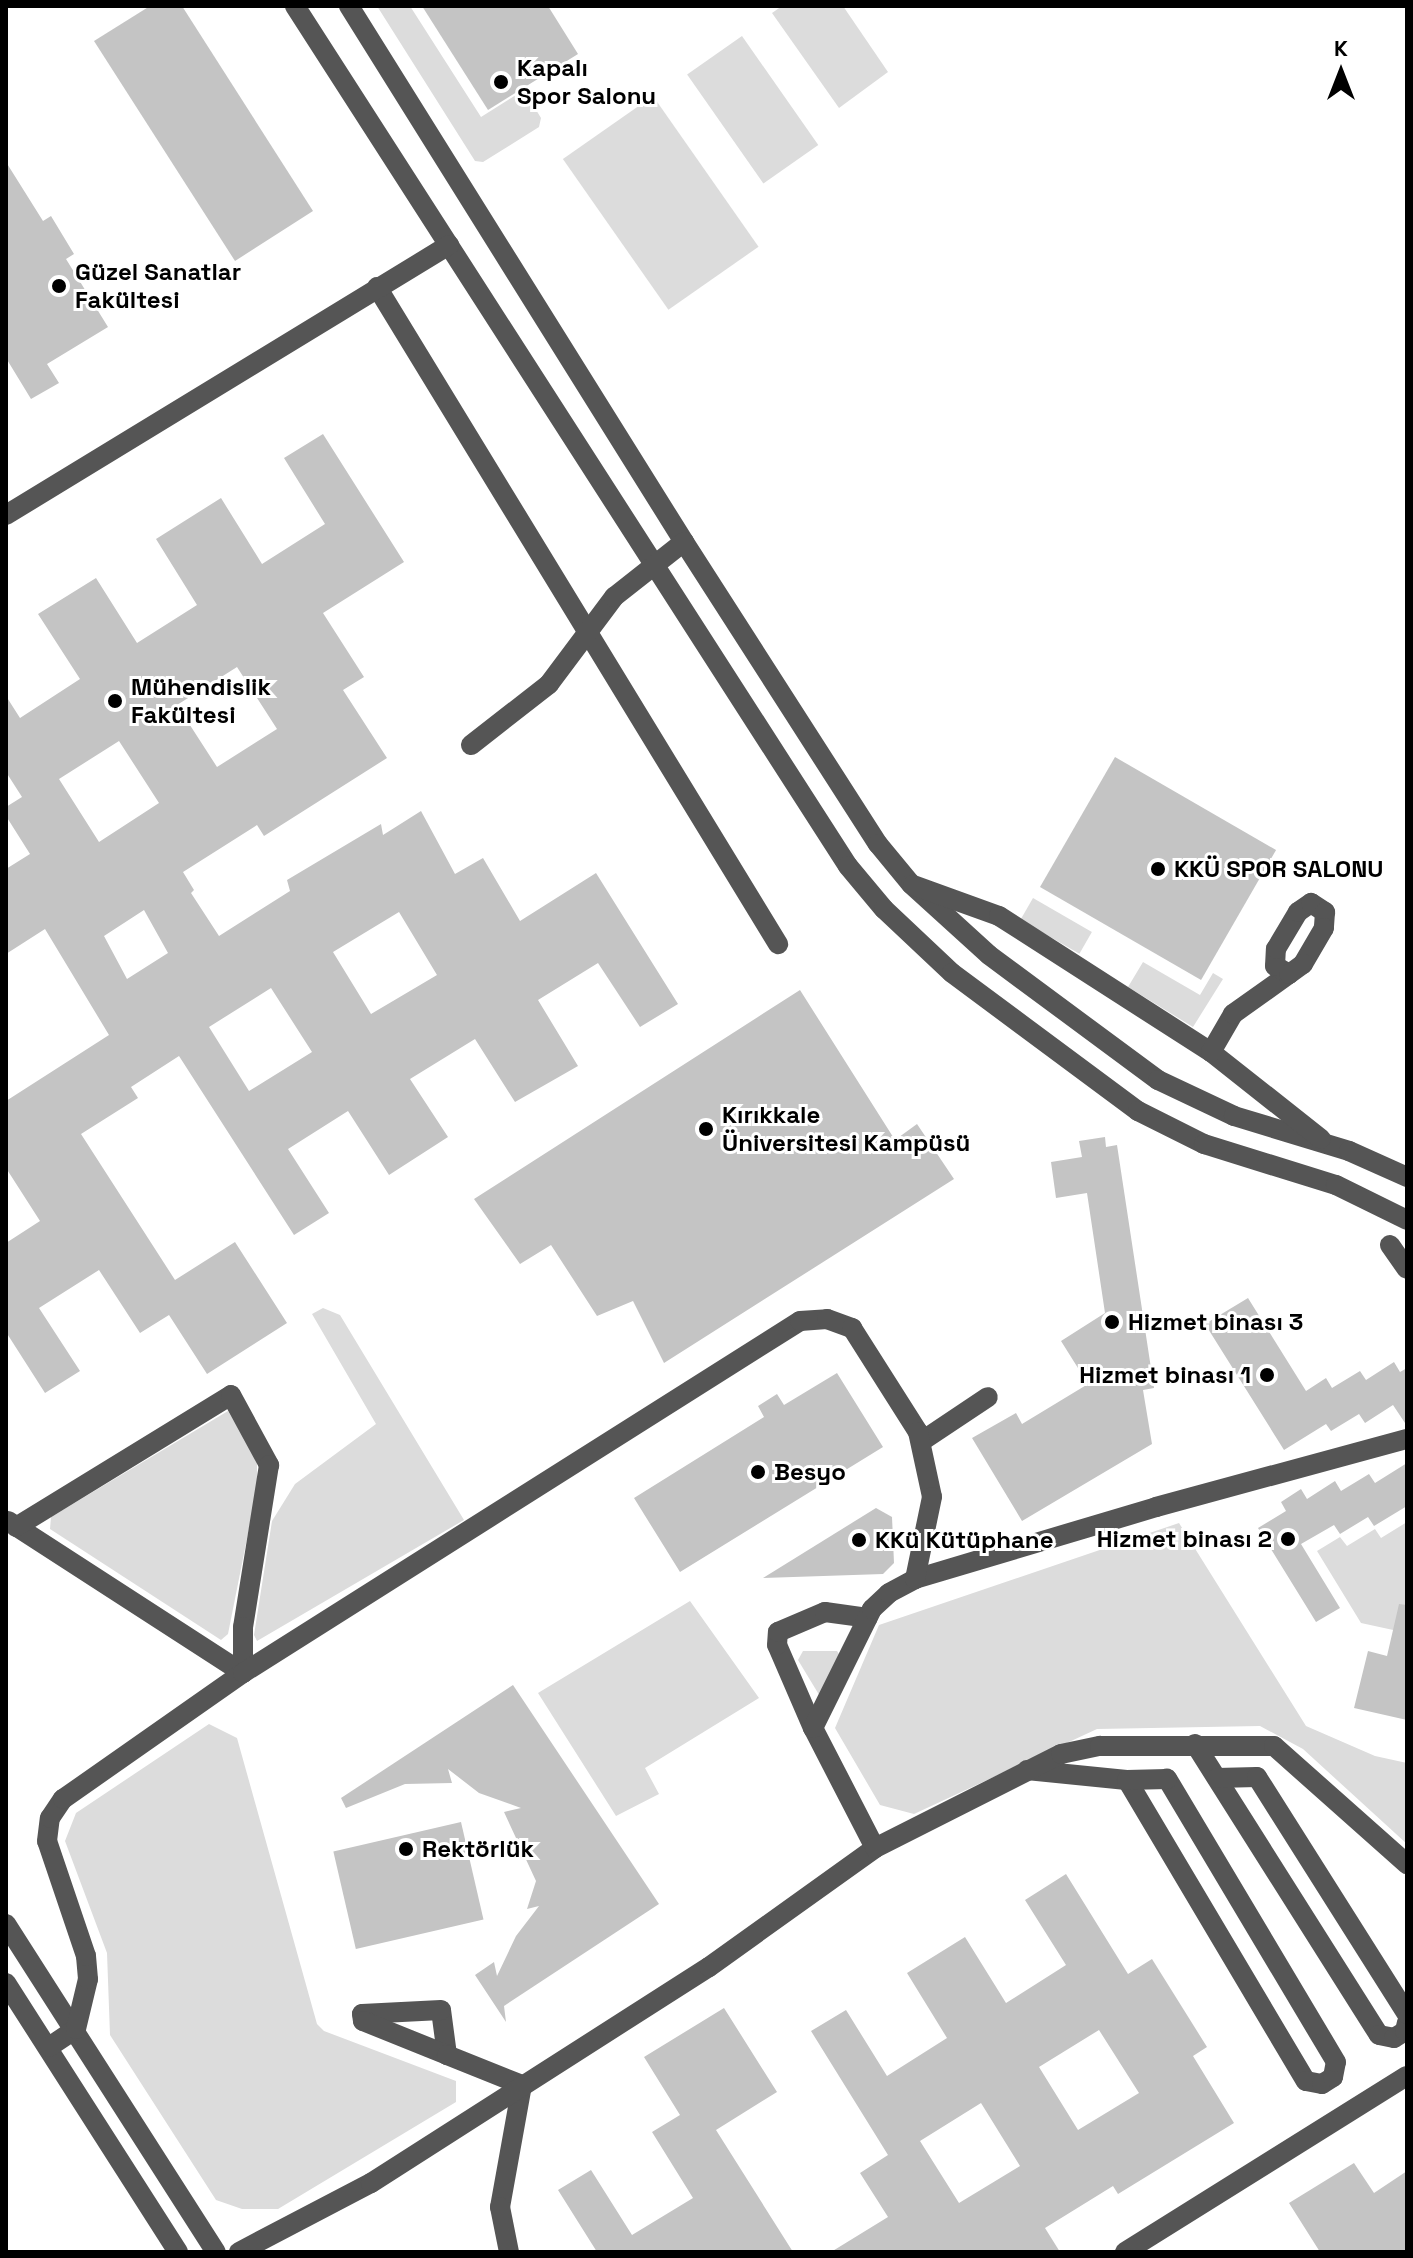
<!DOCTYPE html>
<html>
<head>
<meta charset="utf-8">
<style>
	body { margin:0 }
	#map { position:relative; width:1413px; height:2258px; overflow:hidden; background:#fff; font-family:"Space Grotesk",sans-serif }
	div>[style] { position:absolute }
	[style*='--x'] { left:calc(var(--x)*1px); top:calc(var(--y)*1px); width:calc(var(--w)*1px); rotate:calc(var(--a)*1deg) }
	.green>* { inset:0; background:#dcdcdc; transform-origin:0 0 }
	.building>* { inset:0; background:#c4c4c4; transform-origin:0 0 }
	.minor>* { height:20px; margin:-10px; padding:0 10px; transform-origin:10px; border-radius:10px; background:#555 }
	.dots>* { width:22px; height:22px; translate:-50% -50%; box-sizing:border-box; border:4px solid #fff; border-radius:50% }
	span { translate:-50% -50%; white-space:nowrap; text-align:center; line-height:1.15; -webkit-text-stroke:6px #fff; paint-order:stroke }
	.poi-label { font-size:24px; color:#000; font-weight:700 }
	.left { translate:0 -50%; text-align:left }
	.right { translate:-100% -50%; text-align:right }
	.frame { position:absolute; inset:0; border:8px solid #000; pointer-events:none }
	.north { position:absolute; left:1301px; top:32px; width:80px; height:80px; -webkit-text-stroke:6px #fff; paint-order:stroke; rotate:0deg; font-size:22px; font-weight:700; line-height:32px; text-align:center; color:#000 }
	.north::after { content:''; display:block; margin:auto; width:28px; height:36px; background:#000; clip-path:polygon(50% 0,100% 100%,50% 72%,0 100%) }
</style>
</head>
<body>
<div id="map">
	<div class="green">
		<div style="clip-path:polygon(377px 6px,410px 6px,481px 117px,524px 90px,541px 118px,539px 127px,483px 162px,475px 161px)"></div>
		<div style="clip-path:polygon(782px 6px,843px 6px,888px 72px,839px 108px,772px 13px)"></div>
		<div style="left:742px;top:36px;width:133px;height:67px;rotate:55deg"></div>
		<div style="left:653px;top:96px;width:184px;height:110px;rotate:55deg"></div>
		<div style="left:1033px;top:898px;width:68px;height:25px;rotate:30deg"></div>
		<div style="clip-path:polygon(1143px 962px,1200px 995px,1213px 973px,1223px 979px,1193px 1027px,1128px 987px)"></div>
		<div style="clip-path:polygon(323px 1308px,340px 1315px,464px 1520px,257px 1641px,254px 1635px,272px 1521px,295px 1484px,376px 1424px,312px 1314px)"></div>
		<div style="clip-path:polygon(228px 1411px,257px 1460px,257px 1488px,228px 1634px,221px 1640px,50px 1529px,51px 1517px)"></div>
		<div style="clip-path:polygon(1407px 1522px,1407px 1633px,1361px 1623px,1317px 1551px,1340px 1537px,1347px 1546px,1375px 1529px,1381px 1538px)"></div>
		<div style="clip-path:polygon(1179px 1523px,1306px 1726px,1375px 1756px,1407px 1763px,1407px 1844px,1303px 1749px,1260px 1726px,1097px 1729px,914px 1814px,880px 1805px,835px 1728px,879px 1625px)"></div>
		<div style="clip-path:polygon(690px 1601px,759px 1698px,645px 1768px,659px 1794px,616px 1816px,538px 1693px)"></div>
		<div style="clip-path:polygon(803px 1651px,837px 1651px,841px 1657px,824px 1703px,798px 1660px)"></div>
		<div style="clip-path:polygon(209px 1724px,237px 1738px,317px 2024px,324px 2031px,456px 2081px,456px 2102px,278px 2209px,242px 2209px,216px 2200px,110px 2035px,107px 1953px,65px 1841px,76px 1813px)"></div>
	</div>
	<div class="building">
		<div style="clip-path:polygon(150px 6px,182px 6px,313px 211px,235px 261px,94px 41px)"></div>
		<div style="clip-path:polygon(422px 6px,548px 6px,578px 54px,488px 110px)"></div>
		<div style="clip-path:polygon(6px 162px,43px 221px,51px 216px,74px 254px,66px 259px,108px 327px,47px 364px,59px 383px,31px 399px,6px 358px)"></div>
		<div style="clip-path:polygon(evenodd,323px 434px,404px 562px,323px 613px,364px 677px,343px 690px,387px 758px,264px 836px,257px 825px,183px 872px,194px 890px,191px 893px,219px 936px,290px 891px,287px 880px,381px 824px,383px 835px,421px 811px,455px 874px,483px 858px,520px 921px,596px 873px,678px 1004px,640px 1027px,598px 963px,538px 1000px,578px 1066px,515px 1102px,475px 1039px,410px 1079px,448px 1137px,389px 1175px,348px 1111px,288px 1149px,329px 1213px,294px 1235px,179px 1056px,131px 1087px,138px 1098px,81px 1134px,175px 1280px,235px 1242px,287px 1323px,207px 1374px,169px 1315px,140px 1333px,99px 1270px,39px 1308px,80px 1371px,45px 1393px,6px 1332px,6px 1243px,40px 1221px,6px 1168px,6px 1101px,109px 1035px,45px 929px,6px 954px,6px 869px,30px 854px,6px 816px,6px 807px,22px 797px,6px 772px,6px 696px,20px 718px,80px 679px,38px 614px,96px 578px,137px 643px,197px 605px,156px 539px,221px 498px,262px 564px,325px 524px,284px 458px,323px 434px,237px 667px,277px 729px,217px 767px,177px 705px,237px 667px,323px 434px,119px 741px,159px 803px,99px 842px,59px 779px,119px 741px,323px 434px,144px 910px,168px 953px,127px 979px,104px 936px,144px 910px,323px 434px,399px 912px,437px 975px,371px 1014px,333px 952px,399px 912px,323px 434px,271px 988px,312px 1052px,249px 1091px,209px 1027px,271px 988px)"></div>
		<div style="left:1115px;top:757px;width:186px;height:150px;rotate:30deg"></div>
		<div style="clip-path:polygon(800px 990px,895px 1140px,917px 1124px,954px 1179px,664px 1363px,633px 1301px,597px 1316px,551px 1245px,520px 1264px,474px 1199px)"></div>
		<div style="clip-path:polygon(1105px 1137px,1106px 1147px,1117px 1145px,1154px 1388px,1143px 1390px,1152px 1444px,1022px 1521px,972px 1438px,1016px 1413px,1022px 1424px,1088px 1384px,1061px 1341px,1105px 1313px,1087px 1193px,1056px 1198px,1051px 1162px,1082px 1157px,1079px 1141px)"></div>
		<div style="clip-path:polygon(1248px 1298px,1306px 1391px,1326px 1378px,1332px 1388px,1360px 1371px,1366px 1380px,1394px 1362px,1400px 1372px,1407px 1368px,1407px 1426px,1393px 1405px,1365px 1423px,1359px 1414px,1331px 1431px,1326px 1424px,1284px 1450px,1205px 1324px)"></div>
		<div style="clip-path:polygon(837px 1373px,883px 1447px,680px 1572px,634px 1498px,764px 1417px,758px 1406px,777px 1394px,784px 1405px)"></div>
		<div style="clip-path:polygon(1407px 1463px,1407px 1506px,1374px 1526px,1368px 1517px,1340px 1534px,1334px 1525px,1301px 1544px,1340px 1608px,1316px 1622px,1258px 1528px,1286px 1511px,1281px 1502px,1301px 1489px,1307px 1499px,1335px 1481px,1341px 1491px,1369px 1474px,1375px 1483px)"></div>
		<div style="clip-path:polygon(876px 1508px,892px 1517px,894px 1563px,883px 1574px,763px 1578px)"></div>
		<div style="clip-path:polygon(1399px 1604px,1407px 1605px,1407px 1720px,1354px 1708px,1368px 1651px,1387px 1656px)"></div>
		<div style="clip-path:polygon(513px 1685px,659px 1904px,504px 2006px,506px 2022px,475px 1975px,494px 1962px,497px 1976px,516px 1936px,539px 1906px,527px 1909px,536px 1881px,504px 1812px,521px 1808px,479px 1793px,448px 1769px,452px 1783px,405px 1784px,346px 1808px,341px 1798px)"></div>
		<div style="left:461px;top:1822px;width:100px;height:131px;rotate:77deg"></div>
		<div style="clip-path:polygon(evenodd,1066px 1874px,1128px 1974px,1152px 1959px,1207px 2047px,1193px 2056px,1234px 2123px,1118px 2194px,1113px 2186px,1045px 2228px,1060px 2252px,831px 2252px,888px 2217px,860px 2173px,888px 2155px,811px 2031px,846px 2010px,887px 2076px,947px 2038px,907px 1973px,965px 1937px,1006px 2003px,1066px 1965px,1025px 1900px,1066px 1874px,1099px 2030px,1139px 2093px,1078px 2130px,1039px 2067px,1099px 2030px,1066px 1874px,981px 2103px,1020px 2166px,959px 2203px,920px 2141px,981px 2103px)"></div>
		<div style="clip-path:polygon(724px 2008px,777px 2092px,716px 2130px,793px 2252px,597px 2252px,558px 2190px,591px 2170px,632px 2235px,693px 2198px,652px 2132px,680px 2115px,644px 2057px)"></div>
		<div style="clip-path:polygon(1354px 2163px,1374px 2193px,1407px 2171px,1407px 2252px,1320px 2252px,1289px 2203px)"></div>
	</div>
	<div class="minor">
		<div style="--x:295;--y:6;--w:1022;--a:57.26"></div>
		<div style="--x:848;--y:866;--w:56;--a:50.1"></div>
		<div style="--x:884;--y:909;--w:93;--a:43.3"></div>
		<div style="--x:952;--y:973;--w:232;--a:36.6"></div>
		<div style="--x:1138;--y:1111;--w:74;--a:26.6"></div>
		<div style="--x:1204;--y:1144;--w:138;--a:17.3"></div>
		<div style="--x:1336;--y:1185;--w:79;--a:26.2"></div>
		<div style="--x:349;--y:6;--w:632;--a:57.99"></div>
		<div style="--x:684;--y:542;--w:359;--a:57.3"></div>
		<div style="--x:878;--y:844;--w:52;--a:50.5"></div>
		<div style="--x:911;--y:884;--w:105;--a:42.3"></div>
		<div style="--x:989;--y:955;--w:210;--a:36.5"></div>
		<div style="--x:1158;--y:1080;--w:84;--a:25.3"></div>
		<div style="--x:1234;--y:1116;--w:120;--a:16.9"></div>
		<div style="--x:1349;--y:1151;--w:64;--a:24.1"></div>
		<div style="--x:377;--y:287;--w:770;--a:58.6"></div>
		<div style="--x:6;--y:515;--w:519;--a:-31.36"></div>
		<div style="--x:471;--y:745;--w:99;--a:-38"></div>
		<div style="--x:549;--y:684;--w:109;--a:-53.2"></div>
		<div style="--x:614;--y:597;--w:89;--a:-38.2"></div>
		<div style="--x:913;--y:885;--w:91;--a:19.8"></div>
		<div style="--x:999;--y:916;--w:252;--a:32.7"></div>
		<div style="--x:1211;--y:1052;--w:140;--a:38.3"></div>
		<div style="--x:1211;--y:1052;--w:44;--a:-59.9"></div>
		<div style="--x:1233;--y:1014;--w:69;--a:-35.5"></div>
		<div style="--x:1289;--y:974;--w:16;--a:-150"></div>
		<div style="--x:1275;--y:966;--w:17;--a:-87"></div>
		<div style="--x:1276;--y:949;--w:43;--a:-59.3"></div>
		<div style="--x:1298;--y:912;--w:16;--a:-35"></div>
		<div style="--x:1311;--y:903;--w:17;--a:33"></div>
		<div style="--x:1325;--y:912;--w:16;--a:94"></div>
		<div style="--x:1324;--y:928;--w:42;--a:120.3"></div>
		<div style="--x:1303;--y:964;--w:17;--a:144"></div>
		<div style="--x:1390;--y:1245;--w:29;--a:55"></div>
		<div style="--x:922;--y:1441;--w:79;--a:-33.7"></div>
		<div style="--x:8;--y:1521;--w:280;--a:32.9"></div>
		<div style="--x:16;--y:1527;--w:252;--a:-31.5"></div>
		<div style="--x:231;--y:1395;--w:80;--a:61.5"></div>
		<div style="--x:269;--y:1465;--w:164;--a:99.1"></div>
		<div style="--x:243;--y:1627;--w:46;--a:90"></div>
		<div style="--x:813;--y:1728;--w:90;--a:-113.4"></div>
		<div style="--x:777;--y:1645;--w:13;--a:-86"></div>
		<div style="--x:778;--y:1632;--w:51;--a:-23.1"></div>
		<div style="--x:825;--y:1612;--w:43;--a:7.9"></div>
		<div style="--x:1195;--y:1744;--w:344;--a:57.7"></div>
		<div style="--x:1379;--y:2035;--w:15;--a:11"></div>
		<div style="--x:1394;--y:2038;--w:13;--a:-32"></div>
		<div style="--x:1405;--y:2031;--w:9;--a:-77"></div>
		<div style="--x:1027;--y:1770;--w:100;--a:5.7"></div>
		<div style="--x:1127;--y:1780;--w:350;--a:59.3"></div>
		<div style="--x:1306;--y:2081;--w:16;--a:11"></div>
		<div style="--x:1322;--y:2084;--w:13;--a:-32"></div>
		<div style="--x:1333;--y:2077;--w:15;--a:-79"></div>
		<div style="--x:1336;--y:2062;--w:330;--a:-120.8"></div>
		<div style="--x:1167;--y:1779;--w:40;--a:178.6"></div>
		<div style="--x:1217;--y:1778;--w:40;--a:-1.4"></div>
		<div style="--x:1257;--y:1777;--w:280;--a:57.7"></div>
		<div style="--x:875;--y:1848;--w:135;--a:-117.3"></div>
		<div style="--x:813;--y:1728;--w:133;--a:-63.6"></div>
		<div style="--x:872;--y:1609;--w:23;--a:-43"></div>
		<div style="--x:889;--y:1593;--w:30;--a:-28"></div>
		<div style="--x:915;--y:1579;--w:252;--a:-16.6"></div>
		<div style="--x:1156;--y:1507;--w:260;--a:-15.2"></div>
		<div style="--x:6;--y:1924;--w:389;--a:57.4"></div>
		<div style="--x:6;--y:1983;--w:319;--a:57.4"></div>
		<div style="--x:49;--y:2047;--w:32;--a:-34"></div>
		<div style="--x:76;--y:2029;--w:51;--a:-76.5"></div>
		<div style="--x:88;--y:1979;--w:23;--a:-95"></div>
		<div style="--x:86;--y:1956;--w:121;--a:-108.7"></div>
		<div style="--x:47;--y:1841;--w:23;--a:-83"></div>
		<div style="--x:50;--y:1818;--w:23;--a:-56"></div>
		<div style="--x:63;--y:1799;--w:220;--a:-35"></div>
		<div style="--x:243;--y:1673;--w:659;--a:-32.29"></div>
		<div style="--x:800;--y:1321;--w:27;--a:-4"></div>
		<div style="--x:827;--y:1319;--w:27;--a:20"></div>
		<div style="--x:852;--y:1328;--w:123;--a:57.6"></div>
		<div style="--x:918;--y:1432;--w:66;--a:77.8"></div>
		<div style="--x:932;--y:1497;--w:84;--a:101.7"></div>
		<div style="--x:447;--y:2055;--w:45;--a:-97.6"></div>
		<div style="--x:441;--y:2010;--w:79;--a:177.1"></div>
		<div style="--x:362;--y:2014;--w:7;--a:82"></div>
		<div style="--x:363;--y:2021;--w:91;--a:22"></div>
		<div style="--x:447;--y:2055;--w:81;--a:21.8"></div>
		<div style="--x:522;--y:2085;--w:124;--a:100.2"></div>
		<div style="--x:500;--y:2207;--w:46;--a:78.7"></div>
		<div style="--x:239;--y:2252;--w:149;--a:-27.6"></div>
		<div style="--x:371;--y:2183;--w:401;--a:-32.6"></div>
		<div style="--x:709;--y:1967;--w:204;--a:-35.6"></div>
		<div style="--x:875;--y:1848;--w:208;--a:-26.8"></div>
		<div style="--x:1061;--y:1754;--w:40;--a:-12"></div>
		<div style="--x:1100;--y:1746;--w:174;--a:0"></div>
		<div style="--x:1274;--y:1746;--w:178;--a:41.6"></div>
		<div style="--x:1125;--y:2252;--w:332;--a:-32"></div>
	</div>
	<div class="dots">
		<div style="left:501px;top:82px;background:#000"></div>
		<div style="left:59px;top:286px;background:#000"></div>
		<div style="left:115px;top:701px;background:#000"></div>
		<div style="left:1158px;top:869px;background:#000"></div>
		<div style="left:706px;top:1129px;background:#000"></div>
		<div style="left:1112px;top:1322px;background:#000"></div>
		<div style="left:1267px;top:1375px;background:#000"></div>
		<div style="left:758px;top:1472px;background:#000"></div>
		<div style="left:1288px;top:1539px;background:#000"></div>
		<div style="left:859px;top:1540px;background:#000"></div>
		<div style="left:406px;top:1849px;background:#000"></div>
	</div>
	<div class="poi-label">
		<span class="left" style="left:517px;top:82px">Kapalı<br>Spor Salonu</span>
		<span class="left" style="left:75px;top:286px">Güzel Sanatlar<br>Fakültesi</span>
		<span class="left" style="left:131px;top:701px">Mühendislik<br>Fakültesi</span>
		<span class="left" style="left:1174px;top:869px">KKÜ SPOR SALONU</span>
		<span class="left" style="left:722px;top:1129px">Kırıkkale<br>Üniversitesi Kampüsü</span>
		<span class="left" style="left:1128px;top:1322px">Hizmet binası 3</span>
		<span class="right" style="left:1251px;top:1375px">Hizmet binası 1</span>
		<span class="left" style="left:774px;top:1472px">Besyo</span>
		<span class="right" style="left:1272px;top:1539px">Hizmet binası 2</span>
		<span class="left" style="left:875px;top:1540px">KKü Kütüphane</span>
		<span class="left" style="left:422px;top:1849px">Rektörlük</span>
	</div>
	<div class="frame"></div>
	<div class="north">K</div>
</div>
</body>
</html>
